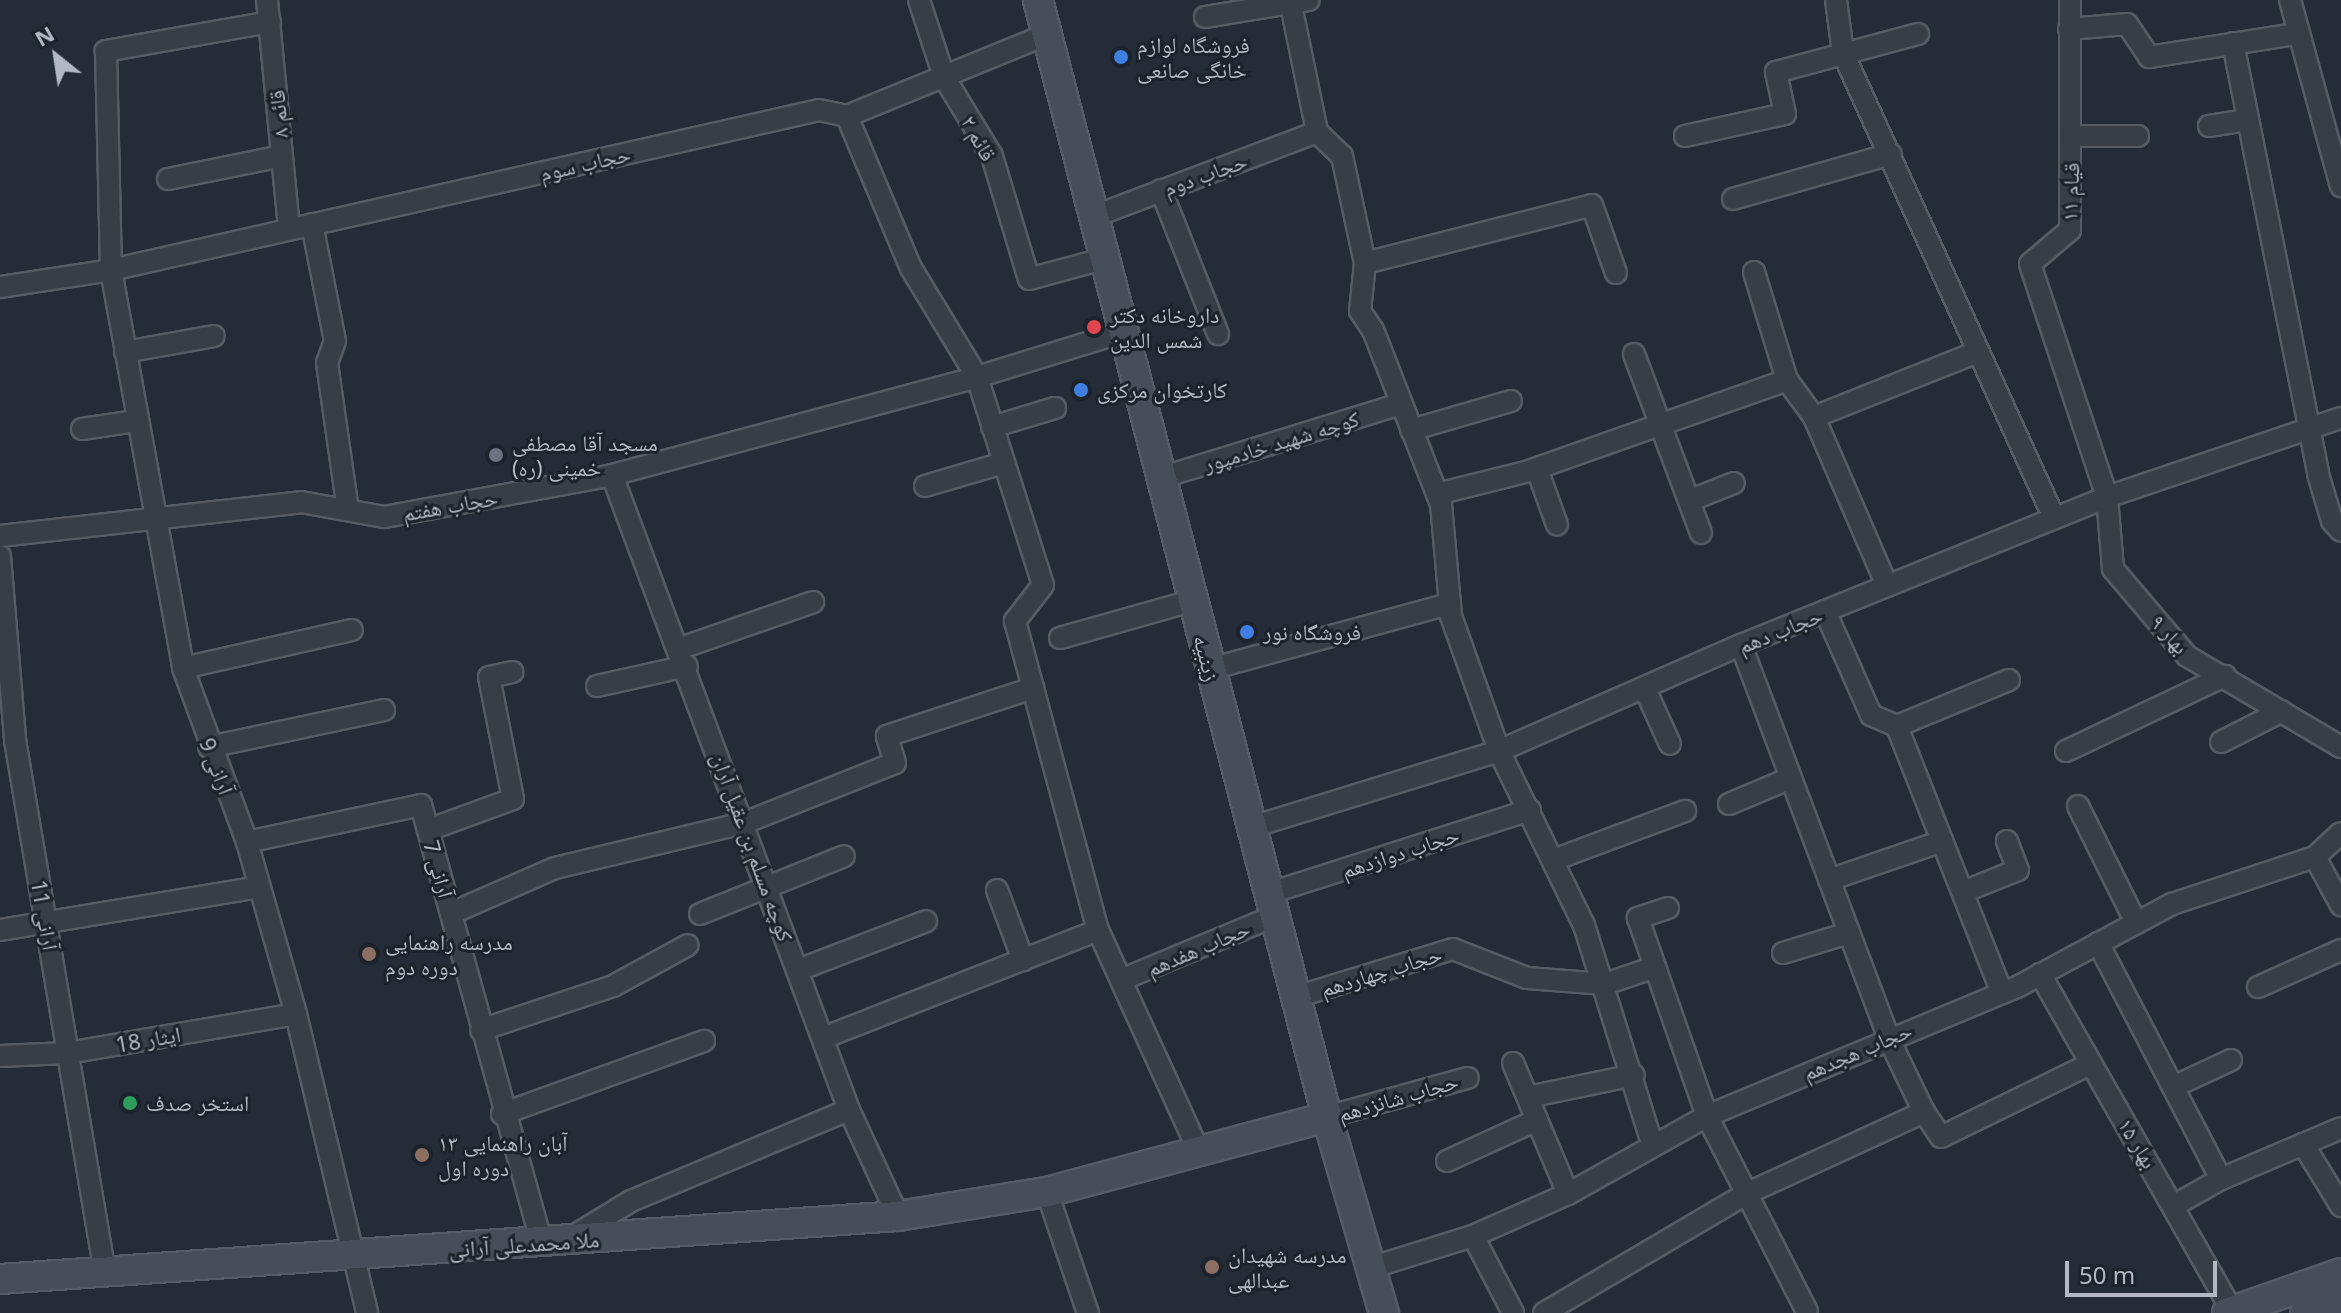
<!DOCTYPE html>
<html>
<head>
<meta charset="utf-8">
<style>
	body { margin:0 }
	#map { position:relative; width:2341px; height:1313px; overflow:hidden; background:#242c37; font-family:"Noto Sans","Noto Naskh Arabic",sans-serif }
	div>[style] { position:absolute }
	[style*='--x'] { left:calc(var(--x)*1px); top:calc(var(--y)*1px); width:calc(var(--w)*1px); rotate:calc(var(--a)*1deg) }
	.roads { filter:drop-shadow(2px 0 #555c65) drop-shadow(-2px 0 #555c65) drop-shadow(0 2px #555c65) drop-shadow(0 -2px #555c65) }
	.street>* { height:20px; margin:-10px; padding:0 10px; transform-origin:10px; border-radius:10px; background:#373e47 }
	.secondary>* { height:28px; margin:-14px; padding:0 14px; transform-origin:14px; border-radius:14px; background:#464e5a }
	.dots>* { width:22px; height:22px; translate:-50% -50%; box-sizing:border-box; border:4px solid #1c232c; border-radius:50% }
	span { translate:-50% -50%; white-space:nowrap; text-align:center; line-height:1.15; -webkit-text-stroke:6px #1c232c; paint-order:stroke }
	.poi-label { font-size:22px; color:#b2b9c4 }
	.left { translate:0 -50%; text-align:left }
	.street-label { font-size:22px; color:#b2b9c4 }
	.north { position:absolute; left:16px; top:16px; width:80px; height:80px; -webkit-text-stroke:6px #1c232c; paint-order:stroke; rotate:330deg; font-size:22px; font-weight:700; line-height:32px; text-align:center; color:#b2b9c4 }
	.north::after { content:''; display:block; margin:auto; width:28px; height:36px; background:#b2b9c4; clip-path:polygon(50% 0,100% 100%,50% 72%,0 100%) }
	.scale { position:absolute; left:2065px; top:1261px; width:152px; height:36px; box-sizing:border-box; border:4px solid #b2b9c4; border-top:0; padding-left:10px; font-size:24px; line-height:28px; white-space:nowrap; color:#b2b9c4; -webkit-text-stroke:6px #1c232c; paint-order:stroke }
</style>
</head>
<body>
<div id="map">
	<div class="roads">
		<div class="street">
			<div style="--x:267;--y:0;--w:229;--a:84.5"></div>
			<div style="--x:919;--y:0;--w:81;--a:72"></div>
			<div style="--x:944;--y:77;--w:92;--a:58.7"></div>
			<div style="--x:992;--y:156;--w:128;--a:73.3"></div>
			<div style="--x:1029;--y:279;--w:77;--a:-15.1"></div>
			<div style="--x:1290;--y:0;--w:135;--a:78.4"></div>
			<div style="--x:1317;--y:132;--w:35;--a:44"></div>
			<div style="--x:1342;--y:156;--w:109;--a:77.9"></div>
			<div style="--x:1365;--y:263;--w:48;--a:95.9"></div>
			<div style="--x:1360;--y:311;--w:23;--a:56"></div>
			<div style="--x:1373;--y:330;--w:187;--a:68.7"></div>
			<div style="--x:1441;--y:504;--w:112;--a:84.9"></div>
			<div style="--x:1451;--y:616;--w:143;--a:70.4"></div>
			<div style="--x:1499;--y:751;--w:194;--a:64"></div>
			<div style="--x:1584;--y:925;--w:228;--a:72.7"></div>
			<div style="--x:1836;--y:0;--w:53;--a:82.5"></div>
			<div style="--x:1843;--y:53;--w:511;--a:65.59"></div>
			<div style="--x:2070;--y:0;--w:230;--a:90"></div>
			<div style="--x:2070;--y:230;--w:52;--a:139.6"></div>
			<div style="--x:2030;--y:264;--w:245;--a:71.7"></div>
			<div style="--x:2107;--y:497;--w:72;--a:85.2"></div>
			<div style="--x:2113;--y:569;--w:114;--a:49.6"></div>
			<div style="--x:2187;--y:656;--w:179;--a:30.6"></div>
			<div style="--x:2290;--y:0;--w:193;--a:74.7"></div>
			<div style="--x:1205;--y:17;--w:105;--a:-9.3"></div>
			<div style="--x:270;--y:22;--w:167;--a:170"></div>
			<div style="--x:106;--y:51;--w:219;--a:88.7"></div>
			<div style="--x:111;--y:270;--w:404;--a:79.7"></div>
			<div style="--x:183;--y:668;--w:185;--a:69.8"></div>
			<div style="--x:247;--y:842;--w:179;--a:74.1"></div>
			<div style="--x:296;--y:1014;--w:307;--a:76.6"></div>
			<div style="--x:2069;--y:29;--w:58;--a:-4.9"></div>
			<div style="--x:2127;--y:24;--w:40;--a:56"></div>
			<div style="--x:2149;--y:57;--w:149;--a:-8.9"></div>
			<div style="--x:2233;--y:43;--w:439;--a:78.8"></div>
			<div style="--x:2318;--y:474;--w:49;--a:73.4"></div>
			<div style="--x:2332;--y:521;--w:13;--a:48"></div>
			<div style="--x:847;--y:116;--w:165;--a:67.2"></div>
			<div style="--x:911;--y:268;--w:127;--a:58.8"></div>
			<div style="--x:977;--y:377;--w:218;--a:72.4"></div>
			<div style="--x:1043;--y:585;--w:46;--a:127.9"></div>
			<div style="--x:1015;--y:621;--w:320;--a:75"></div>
			<div style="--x:1098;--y:930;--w:246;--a:65.5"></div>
			<div style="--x:2209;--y:126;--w:39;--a:-9"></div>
			<div style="--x:1685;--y:136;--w:102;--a:-12.4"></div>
			<div style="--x:1785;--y:114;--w:43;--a:-102.1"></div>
			<div style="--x:1776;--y:72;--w:147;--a:-15"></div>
			<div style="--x:2072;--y:136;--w:66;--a:0"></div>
			<div style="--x:168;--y:179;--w:116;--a:-11.4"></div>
			<div style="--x:1161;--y:190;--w:155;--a:68.4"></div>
			<div style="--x:1733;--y:199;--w:164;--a:-15.9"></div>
			<div style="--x:1092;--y:217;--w:241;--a:-20.7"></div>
			<div style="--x:312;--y:224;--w:119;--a:78.9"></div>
			<div style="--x:335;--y:341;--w:23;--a:110"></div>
			<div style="--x:327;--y:363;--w:148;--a:81.9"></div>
			<div style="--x:1365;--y:263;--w:234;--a:-14.3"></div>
			<div style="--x:1592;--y:205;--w:72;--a:70.6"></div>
			<div style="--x:1754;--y:272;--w:113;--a:73"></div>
			<div style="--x:1787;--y:380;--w:46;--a:53.9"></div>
			<div style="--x:1814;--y:417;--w:184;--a:66.6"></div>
			<div style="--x:0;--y:287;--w:112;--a:-8.7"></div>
			<div style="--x:111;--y:270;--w:726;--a:-12.73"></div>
			<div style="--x:819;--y:110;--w:29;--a:12"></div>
			<div style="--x:847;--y:116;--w:217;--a:-22.2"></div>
			<div style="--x:125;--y:352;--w:90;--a:-10.2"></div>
			<div style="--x:1634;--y:354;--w:191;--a:69.5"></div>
			<div style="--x:1814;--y:417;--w:173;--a:-21.7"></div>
			<div style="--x:992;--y:427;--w:66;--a:-16.8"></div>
			<div style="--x:82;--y:429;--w:55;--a:-8.4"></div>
			<div style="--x:1411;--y:430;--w:104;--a:-16.2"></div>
			<div style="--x:1529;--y:471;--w:274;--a:-19.4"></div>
			<div style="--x:612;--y:475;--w:678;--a:69.53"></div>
			<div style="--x:849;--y:1110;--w:117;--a:65.2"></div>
			<div style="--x:1160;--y:478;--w:252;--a:-17.1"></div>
			<div style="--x:925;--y:486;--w:81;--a:-16.4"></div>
			<div style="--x:1437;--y:494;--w:103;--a:-14"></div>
			<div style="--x:1537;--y:469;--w:59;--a:70.3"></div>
			<div style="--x:1691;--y:500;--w:46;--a:-21.6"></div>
			<div style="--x:0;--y:536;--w:303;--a:-6.4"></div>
			<div style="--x:301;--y:502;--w:84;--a:10.2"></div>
			<div style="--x:384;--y:517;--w:232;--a:-10.4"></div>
			<div style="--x:612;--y:475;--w:378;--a:-15"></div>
			<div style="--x:977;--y:377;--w:152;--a:-17.2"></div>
			<div style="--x:0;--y:556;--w:185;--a:85.3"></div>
			<div style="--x:15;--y:740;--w:541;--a:80.42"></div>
			<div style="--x:1825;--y:611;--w:114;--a:66.1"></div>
			<div style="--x:1871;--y:715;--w:28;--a:23"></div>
			<div style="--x:1060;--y:638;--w:137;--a:-15.7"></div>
			<div style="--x:1741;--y:645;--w:419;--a:69.4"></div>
			<div style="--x:1888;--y:1037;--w:83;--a:64.4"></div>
			<div style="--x:681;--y:648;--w:140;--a:-19.2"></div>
			<div style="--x:183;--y:668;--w:173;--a:-12.7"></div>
			<div style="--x:1210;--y:669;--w:249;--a:-15.2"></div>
			<div style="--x:597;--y:686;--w:92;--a:-12.5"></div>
			<div style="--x:1645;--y:689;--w:60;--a:65.6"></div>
			<div style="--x:2221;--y:742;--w:68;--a:-26.9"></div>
			<div style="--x:209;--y:747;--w:179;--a:-11.9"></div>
			<div style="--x:2066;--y:751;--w:176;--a:-25.3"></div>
			<div style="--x:1729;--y:804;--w:67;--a:-22.8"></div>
			<div style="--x:2078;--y:806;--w:131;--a:63.6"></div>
			<div style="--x:1252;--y:827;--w:258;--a:-17.1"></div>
			<div style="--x:1499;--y:751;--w:264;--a:-23.7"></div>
			<div style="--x:1741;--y:645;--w:395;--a:-22"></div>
			<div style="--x:2107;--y:497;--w:247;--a:-18.7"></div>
			<div style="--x:428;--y:830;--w:90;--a:-20"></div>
			<div style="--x:513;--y:799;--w:124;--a:-101.1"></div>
			<div style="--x:489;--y:677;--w:24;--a:-12"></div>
			<div style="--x:247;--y:842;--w:178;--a:-12"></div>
			<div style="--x:421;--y:805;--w:454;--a:74.6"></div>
			<div style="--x:2315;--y:857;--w:55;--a:61.6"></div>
			<div style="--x:1556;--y:859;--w:138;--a:-20.4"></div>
			<div style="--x:1829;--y:880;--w:120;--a:-19"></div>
			<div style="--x:997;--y:890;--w:75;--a:69.6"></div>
			<div style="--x:1963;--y:892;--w:59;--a:-21.8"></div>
			<div style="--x:2018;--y:870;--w:31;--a:-111"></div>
			<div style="--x:1270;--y:893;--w:273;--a:-17.7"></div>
			<div style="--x:1668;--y:908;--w:32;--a:162"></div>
			<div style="--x:1638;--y:918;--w:210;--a:70.8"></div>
			<div style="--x:1707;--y:1116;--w:219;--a:62.9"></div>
			<div style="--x:452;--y:913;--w:112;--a:-23.6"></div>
			<div style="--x:555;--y:868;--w:194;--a:-13.4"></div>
			<div style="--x:744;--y:823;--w:162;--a:-21.7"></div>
			<div style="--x:895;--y:763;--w:28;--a:-107"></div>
			<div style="--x:887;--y:736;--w:154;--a:-18.2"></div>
			<div style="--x:700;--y:914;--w:155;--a:-21.9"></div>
			<div style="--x:0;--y:930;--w:263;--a:-9.4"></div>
			<div style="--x:2098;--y:943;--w:266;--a:62.5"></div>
			<div style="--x:1783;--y:953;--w:69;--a:-16.9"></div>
			<div style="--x:798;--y:970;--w:137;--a:-20.9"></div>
			<div style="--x:2040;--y:974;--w:390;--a:60.3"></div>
			<div style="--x:1121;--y:980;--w:167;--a:-22.6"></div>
			<div style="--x:2258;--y:987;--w:91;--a:-24"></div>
			<div style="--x:2002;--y:993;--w:287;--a:-111.5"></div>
			<div style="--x:1897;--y:726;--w:121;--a:-22.3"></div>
			<div style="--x:1296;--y:997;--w:164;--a:-17"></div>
			<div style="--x:1453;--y:949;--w:79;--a:21.4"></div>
			<div style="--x:1527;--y:978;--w:78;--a:4.4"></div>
			<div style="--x:1605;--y:984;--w:53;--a:-18.8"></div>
			<div style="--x:481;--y:1030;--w:139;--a:-18.4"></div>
			<div style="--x:613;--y:986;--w:85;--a:-28.7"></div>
			<div style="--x:823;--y:1038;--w:295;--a:-21.4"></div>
			<div style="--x:0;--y:1056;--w:68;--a:-2.5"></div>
			<div style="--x:68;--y:1053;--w:231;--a:-9.7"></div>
			<div style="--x:1513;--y:1063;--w:142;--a:67.2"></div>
			<div style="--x:2173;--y:1087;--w:64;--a:-25"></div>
			<div style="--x:1528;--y:1097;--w:108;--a:-11.7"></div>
			<div style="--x:502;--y:1114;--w:215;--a:-19.9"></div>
			<div style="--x:1327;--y:1117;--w:146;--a:-15.5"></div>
			<div style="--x:2303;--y:1144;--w:73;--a:58.5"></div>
			<div style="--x:1447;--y:1161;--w:99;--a:-24.5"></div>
			<div style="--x:1047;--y:1192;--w:128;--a:71.3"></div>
			<div style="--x:2175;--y:1205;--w:53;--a:-29.5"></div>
			<div style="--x:2221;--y:1179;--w:130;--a:-23"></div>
			<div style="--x:1473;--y:1236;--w:87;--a:62.5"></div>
			<div style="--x:572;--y:1237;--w:69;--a:-31.4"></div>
			<div style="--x:631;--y:1201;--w:236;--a:-22.7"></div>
			<div style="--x:1370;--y:1268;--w:108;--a:-17.3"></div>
			<div style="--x:1473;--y:1236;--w:104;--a:-23.9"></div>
			<div style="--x:1568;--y:1194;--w:159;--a:-29.3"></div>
			<div style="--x:1707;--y:1116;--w:336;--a:-22.6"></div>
			<div style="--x:2017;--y:987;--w:176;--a:-28.2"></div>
			<div style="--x:2172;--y:904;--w:151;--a:-18.2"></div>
			<div style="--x:2315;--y:857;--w:35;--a:-43"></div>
			<div style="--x:1544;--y:1313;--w:237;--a:-30.5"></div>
			<div style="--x:1748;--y:1193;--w:194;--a:-24.7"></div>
			<div style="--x:1924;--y:1112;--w:30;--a:56"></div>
			<div style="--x:1941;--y:1137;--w:166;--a:-26.1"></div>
		</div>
		<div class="secondary">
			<div style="--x:1038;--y:0;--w:1154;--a:75.49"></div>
			<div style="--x:1327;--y:1117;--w:204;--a:73.8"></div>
			<div style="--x:0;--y:1279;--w:900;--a:-4.01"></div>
			<div style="--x:898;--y:1216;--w:151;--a:-9.2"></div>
			<div style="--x:1047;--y:1192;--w:290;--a:-15"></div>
			<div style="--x:2227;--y:1313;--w:121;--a:-19.3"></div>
			<div style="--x:2305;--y:1313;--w:38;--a:-20"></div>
		</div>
	</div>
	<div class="dots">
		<div style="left:1121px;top:57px;background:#3f7fe0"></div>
		<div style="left:1094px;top:327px;background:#e0444e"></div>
		<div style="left:1081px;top:390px;background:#3f7fe0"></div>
		<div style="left:496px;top:455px;background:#6b7280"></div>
		<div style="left:1247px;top:632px;background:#3f7fe0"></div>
		<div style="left:369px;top:954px;background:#8d6e63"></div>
		<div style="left:130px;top:1103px;background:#2e9e5b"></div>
		<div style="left:422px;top:1155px;background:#8d6e63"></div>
		<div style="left:1212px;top:1267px;background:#8d6e63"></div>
	</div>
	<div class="poi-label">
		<span class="left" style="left:1137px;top:57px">فروشگاه لوازم<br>خانگی صانعی</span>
		<span class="left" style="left:1110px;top:327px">داروخانه دکتر<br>شمس الدین</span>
		<span class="left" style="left:1097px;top:390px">کارتخوان مرکزی</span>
		<span class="left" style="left:512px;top:455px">مسجد آقا مصطفی<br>خمینی (ره)</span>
		<span class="left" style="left:1263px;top:632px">فروشگاه نور</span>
		<span class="left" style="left:385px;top:954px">مدرسه راهنمایی<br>دوره دوم</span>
		<span class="left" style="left:146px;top:1103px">استخر صدف</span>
		<span class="left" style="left:438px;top:1155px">۱۳ آبان راهنمایی<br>دوره اول</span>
		<span class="left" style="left:1228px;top:1267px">مدرسه شهیدان<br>عبدالهی</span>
	</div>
	<div class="street-label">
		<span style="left:278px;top:114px;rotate:-95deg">قائم ۸</span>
		<span style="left:979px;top:138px;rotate:61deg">قائم ۲</span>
		<span style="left:585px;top:163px;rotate:-13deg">حجاب سوم</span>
		<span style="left:1205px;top:174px;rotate:-20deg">حجاب دوم</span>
		<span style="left:2070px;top:192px;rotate:-88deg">قیام ۱۱</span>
		<span style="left:1281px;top:441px;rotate:-17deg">کوچه شهید خادمپور</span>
		<span style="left:450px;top:505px;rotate:-10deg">حجاب هفتم</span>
		<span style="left:1780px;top:630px;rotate:-22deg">حجاب دهم</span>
		<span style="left:2170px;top:634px;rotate:48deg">بهار ۹</span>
		<span style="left:1207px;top:658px;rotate:75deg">زینبیه</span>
		<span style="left:217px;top:766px;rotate:69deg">آرانی 9</span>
		<span style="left:753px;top:847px;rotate:70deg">کوچه مسلم بن عقیل آران</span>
		<span style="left:1400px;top:852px;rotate:-18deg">حجاب دوازدهم</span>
		<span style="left:439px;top:869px;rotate:74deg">آرانی 7</span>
		<span style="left:45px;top:915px;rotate:80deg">آرانی 11</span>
		<span style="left:1198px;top:948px;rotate:-23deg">حجاب هفدهم</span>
		<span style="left:1381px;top:971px;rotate:-17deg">حجاب چهاردهم</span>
		<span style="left:148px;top:1039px;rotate:-10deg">ایثار 18</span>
		<span style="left:1857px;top:1051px;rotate:-23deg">حجاب هجدهم</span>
		<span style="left:1398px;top:1097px;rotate:-16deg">حجاب شانزدهم</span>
		<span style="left:2138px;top:1143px;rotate:59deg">بهار ۱۵</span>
		<span style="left:524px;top:1244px;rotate:-4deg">ملا محمدعلی آرانی</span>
	</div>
	<div class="north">N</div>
	<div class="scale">50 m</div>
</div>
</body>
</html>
